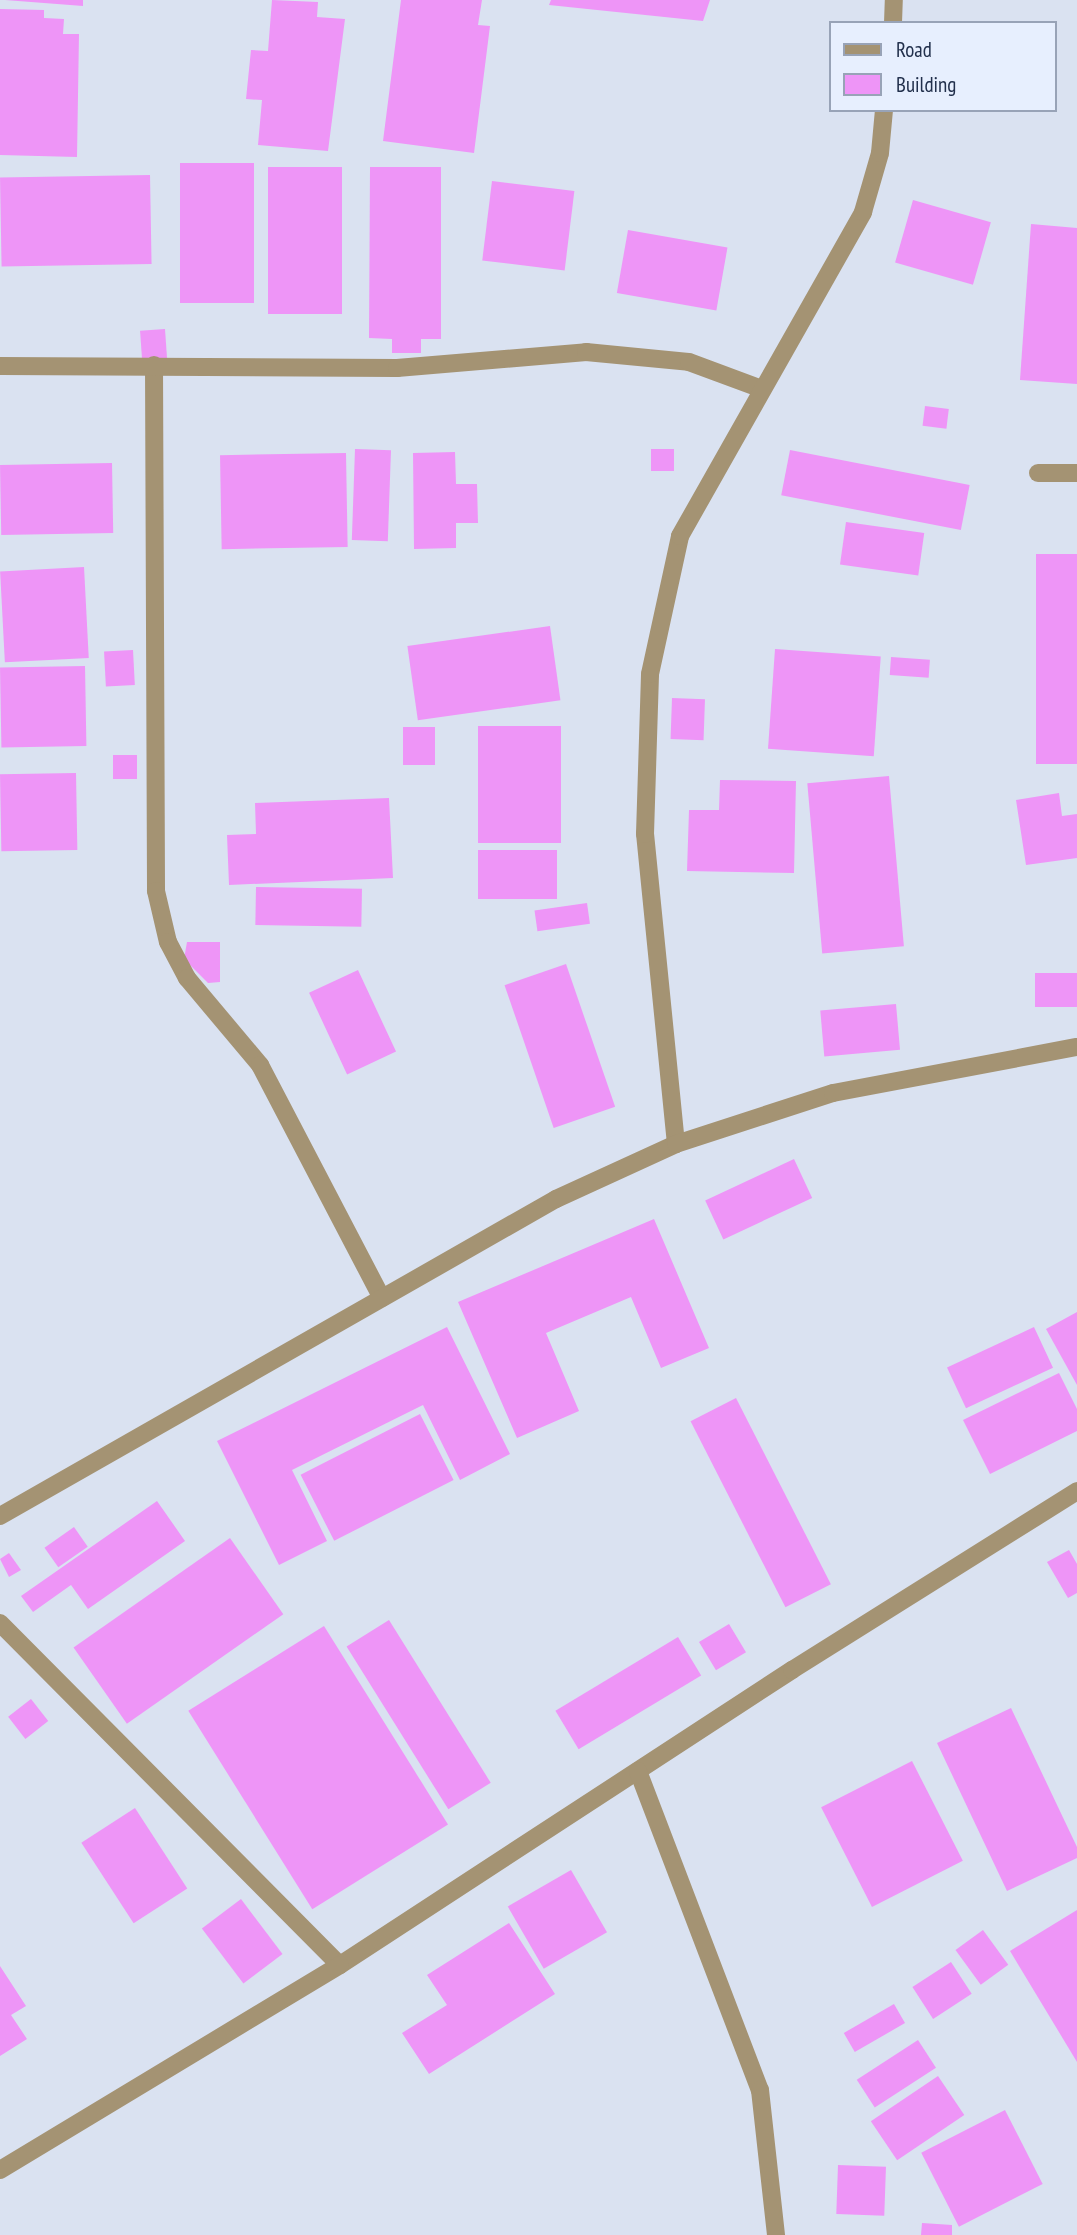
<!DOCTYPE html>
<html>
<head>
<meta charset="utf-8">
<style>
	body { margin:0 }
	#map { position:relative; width:1077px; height:2235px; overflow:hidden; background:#dae2f1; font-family:"PT Sans Narrow",sans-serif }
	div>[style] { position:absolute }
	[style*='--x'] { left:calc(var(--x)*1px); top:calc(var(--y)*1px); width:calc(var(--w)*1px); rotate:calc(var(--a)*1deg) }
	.building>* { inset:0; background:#ee95f7; transform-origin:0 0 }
	.minor>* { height:18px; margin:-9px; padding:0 9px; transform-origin:9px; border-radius:9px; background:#a49373 }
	span { translate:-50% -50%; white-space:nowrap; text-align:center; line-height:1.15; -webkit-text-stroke:7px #e7effe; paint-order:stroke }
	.legend { position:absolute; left:829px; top:21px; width:228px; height:91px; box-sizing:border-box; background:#e7effe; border:2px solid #98a3b7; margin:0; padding:9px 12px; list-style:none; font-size:21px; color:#22304c }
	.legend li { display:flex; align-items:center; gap:14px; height:35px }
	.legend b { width:35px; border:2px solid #98a3b7 }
</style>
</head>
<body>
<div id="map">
	<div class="building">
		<div style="clip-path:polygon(5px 0,83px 0,83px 6px)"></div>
		<div style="clip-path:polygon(272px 0,318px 2px,317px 17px,345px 19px,328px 151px,258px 145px,262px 100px,246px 99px,251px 50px,268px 51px)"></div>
		<div style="clip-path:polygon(401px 0,482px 0,478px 25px,490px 26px,474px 153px,383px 141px)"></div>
		<div style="clip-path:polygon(551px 0,710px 0,703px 21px,549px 5px)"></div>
		<div style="clip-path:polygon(0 9px,44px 10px,44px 18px,64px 19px,63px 34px,79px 34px,77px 157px,0 155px)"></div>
		<div style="left:180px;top:163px;width:74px;height:140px"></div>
		<div style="left:268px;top:167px;width:74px;height:147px"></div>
		<div style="clip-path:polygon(370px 167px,441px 167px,441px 339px,421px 339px,421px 353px,392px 353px,392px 339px,369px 338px)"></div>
		<div style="left:150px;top:175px;width:89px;height:150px;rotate:89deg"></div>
		<div style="left:492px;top:181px;width:83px;height:80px;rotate:7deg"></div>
		<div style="left:913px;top:200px;width:81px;height:65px;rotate:16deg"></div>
		<div style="clip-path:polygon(1031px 224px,1077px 228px,1077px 384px,1020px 380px)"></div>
		<div style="left:628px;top:230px;width:101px;height:64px;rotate:10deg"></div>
		<div style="left:165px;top:329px;width:31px;height:25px;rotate:86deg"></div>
		<div style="left:925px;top:406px;width:24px;height:20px;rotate:7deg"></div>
		<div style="left:355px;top:449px;width:36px;height:91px;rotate:2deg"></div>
		<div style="left:674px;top:449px;width:22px;height:23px;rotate:90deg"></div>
		<div style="left:790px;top:450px;width:183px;height:46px;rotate:11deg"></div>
		<div style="clip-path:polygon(455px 452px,456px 484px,477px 484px,478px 523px,456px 523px,456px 548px,414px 549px,413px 453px)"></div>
		<div style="left:346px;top:453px;width:94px;height:126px;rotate:89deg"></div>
		<div style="left:112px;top:463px;width:70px;height:112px;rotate:89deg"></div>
		<div style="left:846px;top:522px;width:79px;height:43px;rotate:8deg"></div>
		<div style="left:1036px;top:554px;width:41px;height:210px"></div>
		<div style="left:84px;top:567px;width:91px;height:84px;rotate:87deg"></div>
		<div style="left:550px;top:626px;width:75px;height:144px;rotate:82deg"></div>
		<div style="left:775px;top:649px;width:106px;height:100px;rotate:4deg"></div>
		<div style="left:133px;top:650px;width:35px;height:29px;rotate:87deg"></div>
		<div style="left:891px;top:657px;width:39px;height:18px;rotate:4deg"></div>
		<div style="left:85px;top:666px;width:80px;height:85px;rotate:89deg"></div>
		<div style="left:672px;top:698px;width:33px;height:41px;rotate:2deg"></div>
		<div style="left:478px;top:726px;width:83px;height:117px"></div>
		<div style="left:403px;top:727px;width:32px;height:38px"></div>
		<div style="left:113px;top:755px;width:24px;height:24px"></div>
		<div style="left:76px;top:773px;width:77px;height:76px;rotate:89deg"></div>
		<div style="left:889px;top:776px;width:171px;height:82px;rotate:85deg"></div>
		<div style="clip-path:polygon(720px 780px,796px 781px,794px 873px,687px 871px,689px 810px,719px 810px)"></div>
		<div style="clip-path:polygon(1059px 793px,1062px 816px,1077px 814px,1077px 858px,1026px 865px,1016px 800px)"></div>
		<div style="clip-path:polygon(389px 798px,393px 878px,229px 885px,227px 835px,256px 834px,255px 803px)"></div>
		<div style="left:478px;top:850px;width:79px;height:49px"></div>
		<div style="left:256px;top:887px;width:106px;height:38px;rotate:1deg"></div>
		<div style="left:587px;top:903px;width:21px;height:53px;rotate:82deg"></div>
		<div style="clip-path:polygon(187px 942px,220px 942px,220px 982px,208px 983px,184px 959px)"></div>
		<div style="left:566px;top:964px;width:151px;height:65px;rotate:71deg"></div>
		<div style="left:358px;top:970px;width:90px;height:54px;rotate:65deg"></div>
		<div style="left:1077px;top:973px;width:34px;height:42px;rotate:90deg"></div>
		<div style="left:896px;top:1004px;width:46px;height:76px;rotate:85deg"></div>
		<div style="left:794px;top:1159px;width:43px;height:98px;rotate:65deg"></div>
		<div style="clip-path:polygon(654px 1219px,709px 1348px,661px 1368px,631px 1297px,546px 1333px,579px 1411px,517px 1438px,458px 1302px)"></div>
		<div style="clip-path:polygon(1077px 1312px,1077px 1385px,1046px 1329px)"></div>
		<div style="clip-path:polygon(447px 1327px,510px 1454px,460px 1480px,423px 1405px,292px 1470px,327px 1541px,279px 1565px,217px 1441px)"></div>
		<div style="left:1034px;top:1327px;width:45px;height:96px;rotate:65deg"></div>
		<div style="clip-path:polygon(1059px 1373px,1077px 1409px,1077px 1431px,990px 1474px,963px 1420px)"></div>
		<div style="left:736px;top:1398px;width:209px;height:51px;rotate:63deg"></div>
		<div style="left:420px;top:1414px;width:74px;height:134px;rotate:63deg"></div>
		<div style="clip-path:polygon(157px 1501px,185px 1541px,88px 1609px,71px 1585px,33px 1612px,21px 1596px)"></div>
		<div style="left:74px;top:1527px;width:24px;height:36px;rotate:55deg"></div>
		<div style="left:230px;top:1538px;width:93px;height:191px;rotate:55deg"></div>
		<div style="clip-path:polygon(1069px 1550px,1077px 1564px,1077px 1593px,1068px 1598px,1047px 1562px)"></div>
		<div style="clip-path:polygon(9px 1553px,21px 1570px,9px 1577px,0 1559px)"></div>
		<div style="left:389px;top:1620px;width:192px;height:50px;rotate:58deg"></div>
		<div style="left:729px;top:1624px;width:33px;height:35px;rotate:59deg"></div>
		<div style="left:324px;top:1626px;width:234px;height:160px;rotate:58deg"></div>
		<div style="left:678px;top:1637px;width:45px;height:143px;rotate:59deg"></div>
		<div style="left:31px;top:1699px;width:28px;height:29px;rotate:52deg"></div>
		<div style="clip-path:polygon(1011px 1708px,1077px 1847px,1077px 1858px,1007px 1891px,937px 1743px)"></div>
		<div style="left:912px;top:1761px;width:112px;height:102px;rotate:63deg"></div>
		<div style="left:135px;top:1808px;width:96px;height:64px;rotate:57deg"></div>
		<div style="left:571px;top:1870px;width:72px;height:73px;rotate:60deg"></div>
		<div style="left:241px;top:1899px;width:69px;height:49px;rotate:53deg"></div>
		<div style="clip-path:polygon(1077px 1910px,1077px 2062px,1010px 1951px)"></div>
		<div style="clip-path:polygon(509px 1923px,555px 1994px,429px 2074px,402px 2033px,447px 2005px,427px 1975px)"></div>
		<div style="left:983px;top:1930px;width:43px;height:34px;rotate:54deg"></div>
		<div style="left:951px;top:1962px;width:38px;height:46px;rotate:57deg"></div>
		<div style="clip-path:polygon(0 1966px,26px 2006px,11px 2015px,27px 2039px,0 2056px)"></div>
		<div style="left:894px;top:2004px;width:22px;height:58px;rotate:60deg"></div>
		<div style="left:918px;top:2040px;width:33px;height:73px;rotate:57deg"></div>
		<div style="left:938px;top:2076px;width:47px;height:81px;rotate:56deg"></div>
		<div style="left:1005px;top:2110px;width:83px;height:94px;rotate:63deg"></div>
		<div style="left:838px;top:2165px;width:48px;height:49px;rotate:2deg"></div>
		<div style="clip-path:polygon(922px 2223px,952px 2225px,952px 2235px,921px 2235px)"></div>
	</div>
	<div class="minor">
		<div style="--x:893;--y:23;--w:23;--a:-88"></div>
		<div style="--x:154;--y:365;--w:526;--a:89.78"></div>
		<div style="--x:156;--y:891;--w:52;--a:76.8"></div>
		<div style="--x:168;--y:942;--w:41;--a:62.2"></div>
		<div style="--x:187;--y:978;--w:114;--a:50"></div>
		<div style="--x:260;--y:1065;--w:263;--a:62.4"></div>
		<div style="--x:0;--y:366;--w:397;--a:0.3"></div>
		<div style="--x:397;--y:368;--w:190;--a:-4.8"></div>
		<div style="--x:586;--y:352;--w:103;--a:5.5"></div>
		<div style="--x:689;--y:362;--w:78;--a:20.3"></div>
		<div style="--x:1038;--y:473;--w:39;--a:0"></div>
		<div style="--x:676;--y:1144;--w:312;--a:-95.7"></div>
		<div style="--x:645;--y:834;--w:160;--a:-88.2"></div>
		<div style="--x:650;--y:674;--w:141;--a:-77.7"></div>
		<div style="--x:680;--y:536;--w:372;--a:-60.5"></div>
		<div style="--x:863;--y:212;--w:61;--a:-73.9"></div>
		<div style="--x:880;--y:153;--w:43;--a:-84.7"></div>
		<div style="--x:0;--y:1516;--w:640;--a:-29.69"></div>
		<div style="--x:556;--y:1199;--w:132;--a:-24.6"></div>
		<div style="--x:676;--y:1144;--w:165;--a:-18"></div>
		<div style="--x:833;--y:1093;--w:248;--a:-10.7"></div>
		<div style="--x:0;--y:1623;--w:482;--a:45.2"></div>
		<div style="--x:340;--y:1965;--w:540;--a:-33.13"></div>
		<div style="--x:792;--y:1670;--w:337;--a:-32.1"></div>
		<div style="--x:638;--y:1771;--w:342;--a:69.1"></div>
		<div style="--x:760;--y:2090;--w:146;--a:83.7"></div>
		<div style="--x:0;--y:2170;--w:397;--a:-31.1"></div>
	</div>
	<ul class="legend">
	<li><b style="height:9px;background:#a49373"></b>Road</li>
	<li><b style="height:19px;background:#ee95f7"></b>Building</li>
	</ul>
</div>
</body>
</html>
